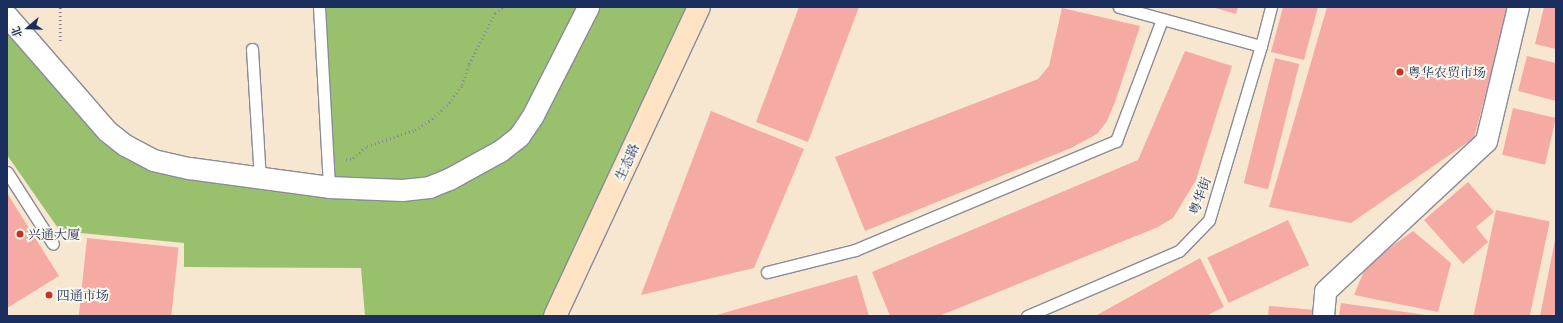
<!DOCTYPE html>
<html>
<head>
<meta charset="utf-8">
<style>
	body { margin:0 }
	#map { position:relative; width:1563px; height:323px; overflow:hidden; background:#f7e7d1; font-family:"Libre Caslon Text","Noto Serif SC",serif }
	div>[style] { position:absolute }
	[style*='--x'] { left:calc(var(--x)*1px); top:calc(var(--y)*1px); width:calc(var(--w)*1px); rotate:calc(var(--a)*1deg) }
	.green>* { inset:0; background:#99c16d }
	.building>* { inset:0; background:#f5aba4; transform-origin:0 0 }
	.path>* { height:2.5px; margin-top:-1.25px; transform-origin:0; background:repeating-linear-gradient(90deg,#898b98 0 1px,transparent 0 4px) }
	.roads { filter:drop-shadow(1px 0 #898b98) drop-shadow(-1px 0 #898b98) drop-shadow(0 1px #898b98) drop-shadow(0 -1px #898b98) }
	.lane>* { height:11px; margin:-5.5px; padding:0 5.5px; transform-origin:5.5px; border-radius:5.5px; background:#fff }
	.street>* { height:21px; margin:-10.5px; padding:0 10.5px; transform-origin:10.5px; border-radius:10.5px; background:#fff }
	.secondary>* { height:22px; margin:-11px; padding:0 11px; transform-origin:11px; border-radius:11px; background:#fee4c5 }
	.dots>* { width:11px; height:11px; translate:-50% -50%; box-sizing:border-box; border:2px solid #fbf7ec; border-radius:50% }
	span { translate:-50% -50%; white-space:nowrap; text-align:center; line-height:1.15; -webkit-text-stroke:4px #fbf7ec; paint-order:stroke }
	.poi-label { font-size:13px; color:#1b2f5e }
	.left { translate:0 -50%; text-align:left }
	.street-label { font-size:13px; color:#1b2f5e }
	.frame { position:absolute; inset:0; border:8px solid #1b2f5e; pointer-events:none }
	.north { position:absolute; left:8px; top:8px; width:40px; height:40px; -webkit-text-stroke:3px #fbf7ec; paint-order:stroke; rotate:250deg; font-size:11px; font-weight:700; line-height:16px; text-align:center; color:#1b2f5e }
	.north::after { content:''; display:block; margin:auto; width:14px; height:18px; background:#1b2f5e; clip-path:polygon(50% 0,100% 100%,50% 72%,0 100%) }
</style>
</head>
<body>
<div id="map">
	<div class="green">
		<div style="clip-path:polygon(326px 7px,582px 7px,528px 111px,497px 146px,426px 178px,402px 182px,335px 179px)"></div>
		<div style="clip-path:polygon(599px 7px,690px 7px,547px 316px,365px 316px,361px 268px,184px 267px,184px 243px,60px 231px,7px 155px,7px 26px,122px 149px,400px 197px,539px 117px)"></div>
	</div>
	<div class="building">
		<div style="clip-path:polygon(799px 7px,859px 7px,808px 142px,756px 122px)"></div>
		<div style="clip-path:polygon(1212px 7px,1238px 7px,1236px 14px)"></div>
		<div style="clip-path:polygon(1283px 7px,1318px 7px,1304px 60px,1271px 52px)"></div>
		<div style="clip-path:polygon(1327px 7px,1509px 7px,1474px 138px,1351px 223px,1269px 207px)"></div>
		<div style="clip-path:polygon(1544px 7px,1556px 7px,1556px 49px,1535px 44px)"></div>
		<div style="clip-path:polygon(1062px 8px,1140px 26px,1115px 102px,1107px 121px,1097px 134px,1071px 148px,865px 231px,835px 157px,1038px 79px,1049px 66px)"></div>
		<div style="clip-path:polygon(1185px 51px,1232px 66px,1196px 180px,1173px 218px,1158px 227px,939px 316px,890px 316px,872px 272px,1138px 160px)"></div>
		<div style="clip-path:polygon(1527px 56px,1556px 63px,1556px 101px,1518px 91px)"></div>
		<div style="left:1275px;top:58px;width:25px;height:129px;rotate:14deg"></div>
		<div style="left:1513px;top:108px;width:44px;height:48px;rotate:13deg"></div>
		<div style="clip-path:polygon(711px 111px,804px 149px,754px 268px,641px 295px)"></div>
		<div style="clip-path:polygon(1468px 182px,1494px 212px,1476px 227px,1488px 242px,1463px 264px,1424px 220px)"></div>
		<div style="clip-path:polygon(7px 193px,59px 276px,7px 308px)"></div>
		<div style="left:1496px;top:210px;width:55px;height:108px;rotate:12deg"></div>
		<div style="left:1288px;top:220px;width:50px;height:89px;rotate:65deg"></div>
		<div style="clip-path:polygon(1413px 231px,1451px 263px,1438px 312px,1354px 295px,1367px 264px)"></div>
		<div style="left:87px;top:238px;width:92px;height:78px;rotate:6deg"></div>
		<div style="clip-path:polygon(1555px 240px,1556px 316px,1540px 316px)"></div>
		<div style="clip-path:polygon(1200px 258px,1224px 307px,1206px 316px,1095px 316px)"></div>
		<div style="clip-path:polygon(857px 275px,869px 316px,713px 316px)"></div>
		<div style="clip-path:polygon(1341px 303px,1426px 315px,1426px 316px,1339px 316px)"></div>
		<div style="clip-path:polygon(1269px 306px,1316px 310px,1316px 316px,1268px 316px)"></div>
	</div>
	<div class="path">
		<div style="--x:60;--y:41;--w:34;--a:-90"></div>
		<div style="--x:346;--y:160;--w:7;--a:-16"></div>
		<div style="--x:353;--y:158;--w:18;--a:-41"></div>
		<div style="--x:367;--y:146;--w:51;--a:-18.4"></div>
		<div style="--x:415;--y:130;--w:20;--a:-33"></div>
		<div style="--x:432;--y:119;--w:23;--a:-43"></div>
		<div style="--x:449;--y:103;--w:22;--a:-54"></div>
		<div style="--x:462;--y:85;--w:22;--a:-72"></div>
		<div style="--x:469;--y:64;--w:57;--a:-63"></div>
		<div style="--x:495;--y:13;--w:10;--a:-37"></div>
	</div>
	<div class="roads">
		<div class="lane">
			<div style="--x:319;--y:7;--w:180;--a:86.8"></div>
			<div style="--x:1119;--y:7;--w:147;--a:15.4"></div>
			<div style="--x:252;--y:49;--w:129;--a:86.5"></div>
			<div style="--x:7;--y:172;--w:85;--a:57.4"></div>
			<div style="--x:767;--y:272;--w:91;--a:-14"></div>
			<div style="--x:855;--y:250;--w:283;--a:-22.7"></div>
			<div style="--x:1116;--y:141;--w:130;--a:-69.3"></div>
			<div style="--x:1027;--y:316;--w:165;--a:-23.2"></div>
			<div style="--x:1179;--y:251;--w:43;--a:-45.9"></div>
			<div style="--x:1209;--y:220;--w:182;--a:-73.4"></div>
			<div style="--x:1261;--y:46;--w:40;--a:-75.6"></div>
		</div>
		<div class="street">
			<div style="--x:7;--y:16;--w:152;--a:49"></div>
			<div style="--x:107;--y:131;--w:23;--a:38"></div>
			<div style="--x:125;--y:145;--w:32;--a:28"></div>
			<div style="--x:153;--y:160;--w:37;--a:13"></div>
			<div style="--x:189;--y:168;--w:141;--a:7.7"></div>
			<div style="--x:329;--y:187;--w:73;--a:2.4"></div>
			<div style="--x:402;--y:190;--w:27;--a:-6"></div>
			<div style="--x:429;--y:187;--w:22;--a:-22"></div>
			<div style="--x:449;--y:179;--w:58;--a:-28.8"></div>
			<div style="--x:500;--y:151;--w:24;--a:-38"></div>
			<div style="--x:519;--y:136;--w:25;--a:-56"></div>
			<div style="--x:533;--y:115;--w:121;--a:-63"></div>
			<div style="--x:1323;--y:316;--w:25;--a:-85"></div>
			<div style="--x:1325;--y:291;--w:220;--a:-43"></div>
			<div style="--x:1486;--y:141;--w:138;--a:-76.6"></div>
		</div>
		<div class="secondary">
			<div style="--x:555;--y:316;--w:341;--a:-65"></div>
		</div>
	</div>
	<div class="dots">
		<div style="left:1400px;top:72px;background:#c8321e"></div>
		<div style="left:20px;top:234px;background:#c8321e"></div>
		<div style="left:49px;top:295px;background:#c8321e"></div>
	</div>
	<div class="poi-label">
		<span class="left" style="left:1408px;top:72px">粤华农贸市场</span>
		<span class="left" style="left:28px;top:234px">兴通大厦</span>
		<span class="left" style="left:57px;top:295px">四通市场</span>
	</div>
	<div class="street-label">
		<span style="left:627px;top:162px;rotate:-65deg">生态路</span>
		<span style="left:1200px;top:196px;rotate:-70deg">粤华街</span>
	</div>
	<div class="frame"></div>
	<div class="north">北</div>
</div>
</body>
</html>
